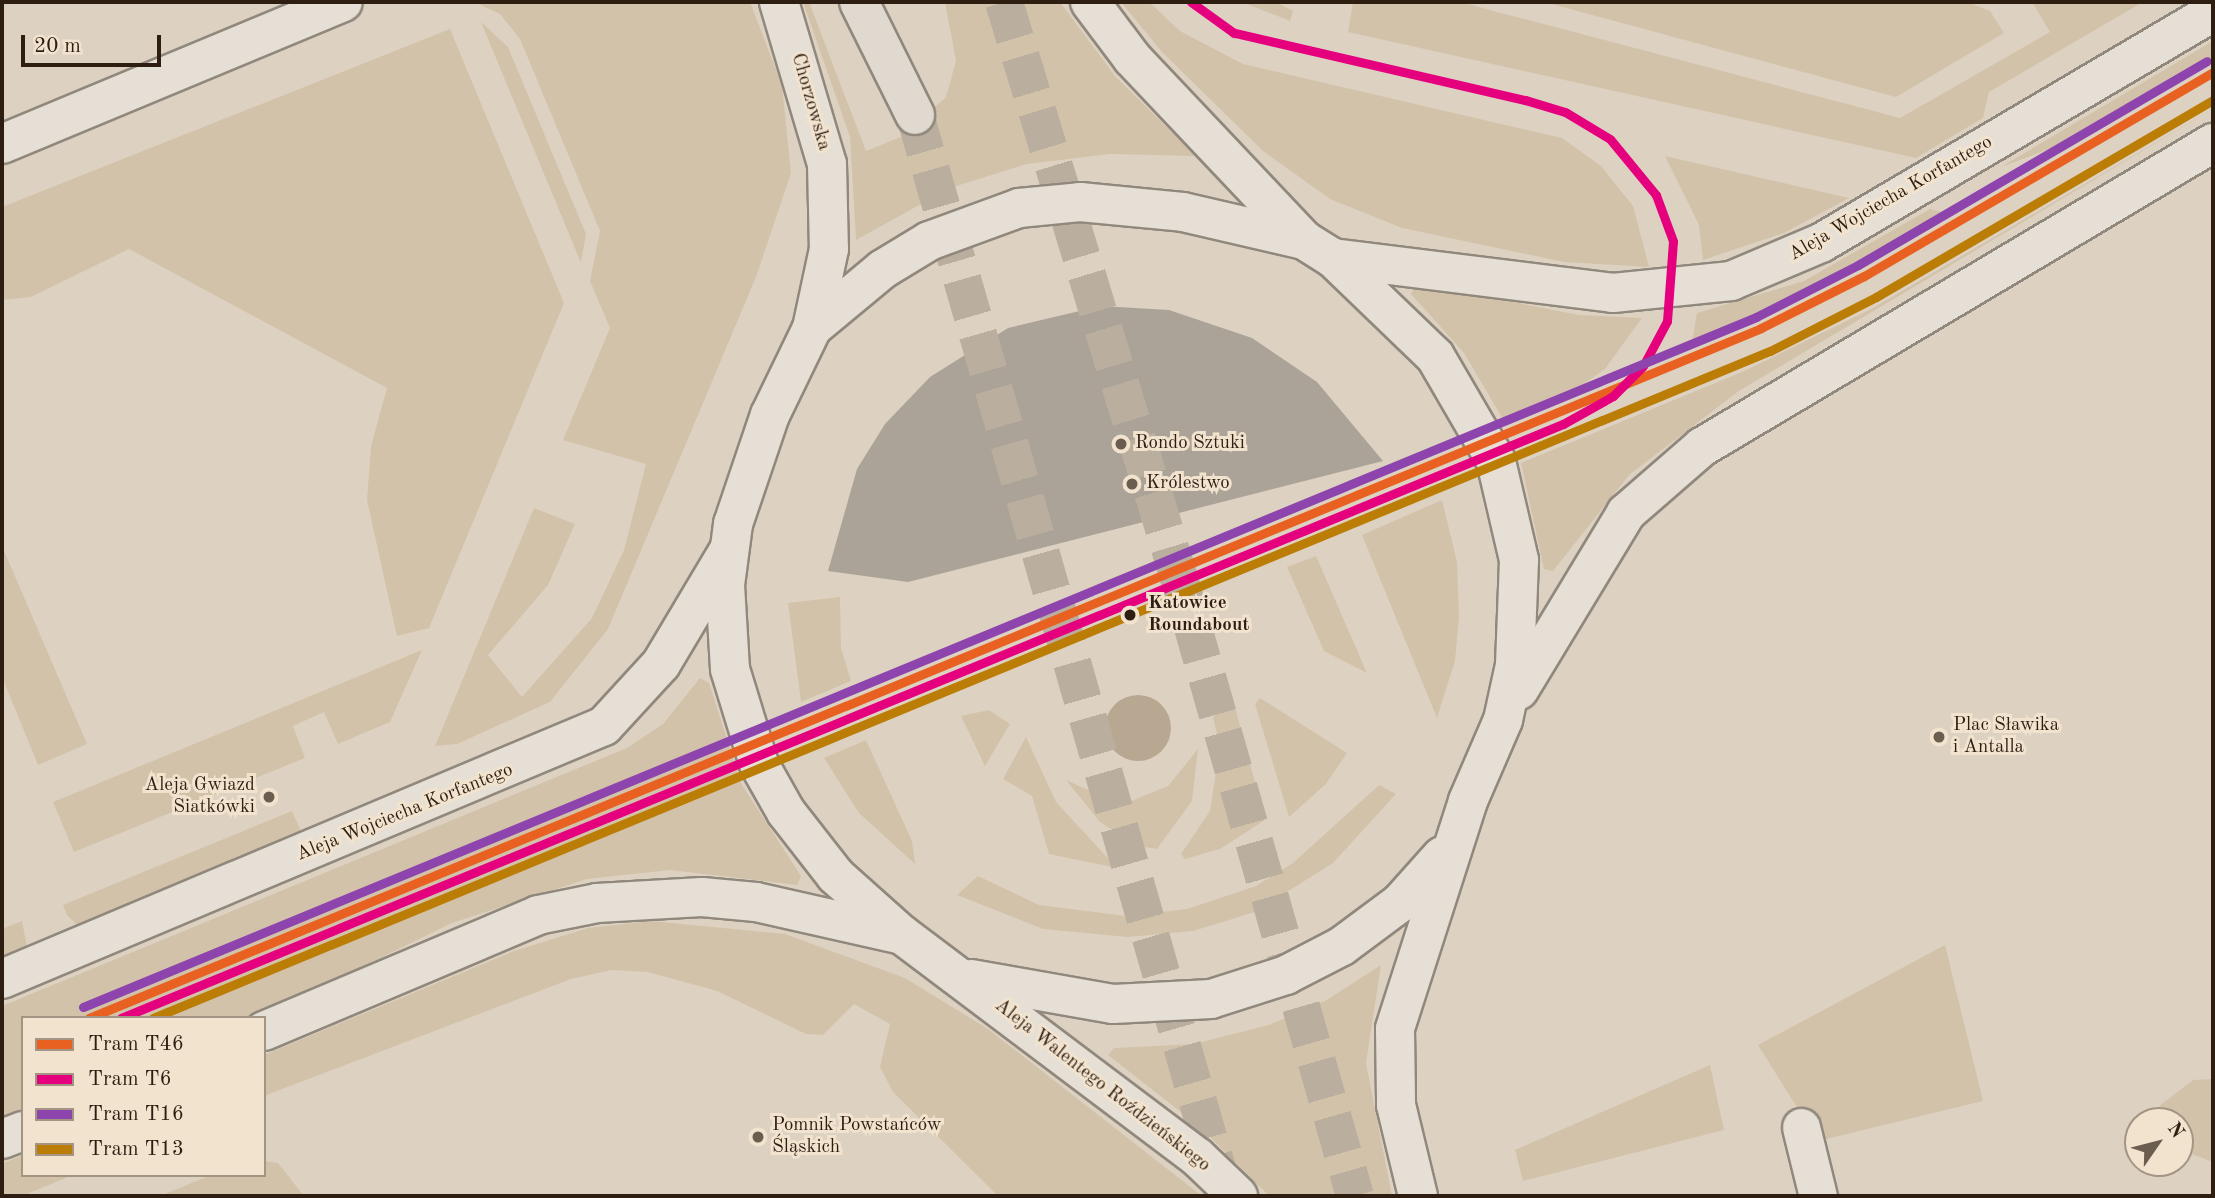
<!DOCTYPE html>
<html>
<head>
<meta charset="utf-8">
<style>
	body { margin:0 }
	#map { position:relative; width:2215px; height:1198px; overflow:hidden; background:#ddd2c1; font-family:"Old Standard TT",serif }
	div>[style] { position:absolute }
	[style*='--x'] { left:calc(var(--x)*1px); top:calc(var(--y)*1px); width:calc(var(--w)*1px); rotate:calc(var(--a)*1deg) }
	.green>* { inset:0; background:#d3c2aa }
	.water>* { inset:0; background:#b9a891 }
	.round { border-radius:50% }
	.building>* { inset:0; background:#aba397 }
	.primary-tunnel>* { height:38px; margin-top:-19px; transform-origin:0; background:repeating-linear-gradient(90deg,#baae9e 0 38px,transparent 0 57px) }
	.roads { filter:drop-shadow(2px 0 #91887d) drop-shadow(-2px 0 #91887d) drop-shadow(0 2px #91887d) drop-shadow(0 -2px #91887d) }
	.pedestrian>* { height:37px; margin:-18.5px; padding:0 18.5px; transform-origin:18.5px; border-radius:18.5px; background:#e5dfd5 }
	.minor>* { height:38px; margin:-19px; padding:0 19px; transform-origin:19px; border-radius:19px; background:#e5dfd5 }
	.tertiary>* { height:38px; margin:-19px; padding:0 19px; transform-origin:19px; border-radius:19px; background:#e5dfd5 }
	.secondary>* { height:38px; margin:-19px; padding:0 19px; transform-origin:19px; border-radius:19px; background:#e5dfd5 }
	.primary>* { height:38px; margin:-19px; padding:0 19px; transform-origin:19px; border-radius:19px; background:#e0d9cf }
	.tram-1>* { height:9px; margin:-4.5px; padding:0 4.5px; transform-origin:4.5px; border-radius:4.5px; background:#e86121 }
	.tram-2>* { height:9px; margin:-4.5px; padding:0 4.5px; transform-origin:4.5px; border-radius:4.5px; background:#e5007d }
	.tram-3>* { height:9px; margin:-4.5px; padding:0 4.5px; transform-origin:4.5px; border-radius:4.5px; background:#8e44ad }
	.tram-4>* { height:9px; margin:-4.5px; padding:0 4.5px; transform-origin:4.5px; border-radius:4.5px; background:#bb7d05 }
	.dots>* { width:19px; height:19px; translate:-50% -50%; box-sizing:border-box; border:4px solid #f1e3ce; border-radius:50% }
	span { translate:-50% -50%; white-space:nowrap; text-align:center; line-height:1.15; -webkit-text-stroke:6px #f1e3ce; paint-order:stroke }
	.street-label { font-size:19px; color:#2e1e12 }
	.poi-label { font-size:19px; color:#2e1e12 }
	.left { translate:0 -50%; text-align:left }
	.right { translate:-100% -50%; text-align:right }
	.stop-label { font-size:19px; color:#2e1e12; font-weight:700 }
	.frame { position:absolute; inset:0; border:4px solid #2e1e12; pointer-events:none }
	.legend { position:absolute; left:21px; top:1016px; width:245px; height:161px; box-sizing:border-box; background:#f1e3ce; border:2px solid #a39483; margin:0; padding:9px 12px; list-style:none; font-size:21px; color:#2e1e12 }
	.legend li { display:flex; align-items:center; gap:14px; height:35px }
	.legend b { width:35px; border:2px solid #a39483 }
	.north { position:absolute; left:2124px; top:1107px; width:70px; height:70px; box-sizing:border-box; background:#f1e3ce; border:2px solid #a39483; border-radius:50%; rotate:55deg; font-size:19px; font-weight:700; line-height:28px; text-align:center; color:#2e1e12 }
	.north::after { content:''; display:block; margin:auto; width:24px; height:32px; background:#6b5d4f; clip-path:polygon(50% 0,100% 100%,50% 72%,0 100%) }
	.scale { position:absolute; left:21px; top:35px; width:140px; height:32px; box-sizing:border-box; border:4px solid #2e1e12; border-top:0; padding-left:9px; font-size:21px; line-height:24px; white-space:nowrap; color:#2e1e12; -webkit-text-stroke:5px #f1e3ce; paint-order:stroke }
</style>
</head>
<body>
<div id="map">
	<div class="green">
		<div style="clip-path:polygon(474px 2px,750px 2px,782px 85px,791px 173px,756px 277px,608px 629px,550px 702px,457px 744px,435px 746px,534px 508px,575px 524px,548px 585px,488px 655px,522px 697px,592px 618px,624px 550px,646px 464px,563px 440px,610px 328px,590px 281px,600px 231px,520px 39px,500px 14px)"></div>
		<div style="clip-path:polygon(803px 2px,809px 2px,866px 151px,903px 136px,946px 97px,956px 61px,945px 2px,1060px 2px,1115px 76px,1196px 156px,1110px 154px,1027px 164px,950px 188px,856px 240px,850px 137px)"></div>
		<div style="clip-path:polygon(1121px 2px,1149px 2px,1180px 31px,1243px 64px,1562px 138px,1601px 166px,1633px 206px,1649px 267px,1564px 262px,1402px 228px,1330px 199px,1263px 151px,1162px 52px)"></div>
		<div style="clip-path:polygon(1242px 2px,1276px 2px,1293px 11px,1290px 21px)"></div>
		<div style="clip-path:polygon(1353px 2px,1460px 2px,1900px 118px,2050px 32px,2032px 2px,2143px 2px,1989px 92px,1983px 118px,1916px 158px,1348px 32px)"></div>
		<div style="clip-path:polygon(1544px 2px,1967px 2px,1990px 11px,2004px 33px,1896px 97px)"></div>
		<div style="clip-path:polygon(481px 22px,508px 47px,586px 234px,581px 263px)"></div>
		<div style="clip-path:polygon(450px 29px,564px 303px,429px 628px,397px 636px,367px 500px,371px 446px,387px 388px,129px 249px,31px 297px,2px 300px,2px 207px)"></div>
		<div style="clip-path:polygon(2213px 41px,2213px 56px,2065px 143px,2001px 167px)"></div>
		<div style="clip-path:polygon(2213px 109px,1739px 391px,1629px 475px,1553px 571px,1544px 569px,1521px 463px,1742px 372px,1873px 308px)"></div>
		<div style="clip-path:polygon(1665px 156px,1849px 198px,1784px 233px,1703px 260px,1699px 225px)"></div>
		<div style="clip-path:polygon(1930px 209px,1946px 213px,1791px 300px,1692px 341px,1697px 313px,1804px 281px)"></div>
		<div style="clip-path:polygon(1416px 283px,1579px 315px,1642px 318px,1605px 369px,1574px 391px,1504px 421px,1464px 353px,1411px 294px)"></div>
		<div style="clip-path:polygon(1442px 500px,1457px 562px,1459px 617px,1455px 661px,1437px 718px,1362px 535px)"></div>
		<div style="clip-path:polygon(2px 546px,87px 744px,38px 765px,2px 677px)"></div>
		<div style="clip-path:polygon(1316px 556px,1367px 673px,1324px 651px,1287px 567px)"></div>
		<div style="clip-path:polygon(840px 597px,841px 648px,851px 681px,801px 702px,788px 603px)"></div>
		<div style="clip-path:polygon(422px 650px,390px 722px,338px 744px,324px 712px,293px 726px,305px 758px,74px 852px,53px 802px)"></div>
		<div style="clip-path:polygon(700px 678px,709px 683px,742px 785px,801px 876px,797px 885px,670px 870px,587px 879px,452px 923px,257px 1018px,23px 1018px,23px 1114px,2px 1123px,2px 1006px,627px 748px,663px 724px)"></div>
		<div style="clip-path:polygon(1231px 692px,1265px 820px,1220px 849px,1185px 859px,1181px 854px,1210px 811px,1220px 746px,1213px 718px)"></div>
		<div style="clip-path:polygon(1260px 698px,1347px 753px,1326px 784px,1289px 817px,1255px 704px)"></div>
		<div style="clip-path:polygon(989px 710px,1010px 724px,985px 766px,961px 716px)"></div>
		<div style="clip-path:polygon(1026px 737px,1056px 802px,1117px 868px,1049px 854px,1032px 796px,1003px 779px)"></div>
		<div style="clip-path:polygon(866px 740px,912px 841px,915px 864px,859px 813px,824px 758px)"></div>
		<div style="clip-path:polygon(1198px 749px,1192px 801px,1157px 849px,1138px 846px,1100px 822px,1066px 780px,1110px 800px,1131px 801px,1168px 786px)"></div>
		<div style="clip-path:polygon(1379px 785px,1396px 794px,1333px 863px,1255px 912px,1193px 931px,1128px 937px,1043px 929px,957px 895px,978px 876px,1039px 905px,1126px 916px,1187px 909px,1256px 886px,1293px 863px)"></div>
		<div style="clip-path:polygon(292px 811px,305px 840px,79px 927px,67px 915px,63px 905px)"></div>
		<div style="clip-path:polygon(22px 921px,28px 952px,2px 965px,2px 929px)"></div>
		<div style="clip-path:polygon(651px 921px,785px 934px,905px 978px,988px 1029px,1202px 1196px,998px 1196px,893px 1092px,880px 1067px,890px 1024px,854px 1004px,823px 1035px,806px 1034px,717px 991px,648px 972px,612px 970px,571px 979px,264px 1096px,264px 1055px,514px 951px,588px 928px)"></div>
		<div style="clip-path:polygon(1945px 945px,1983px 1101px,1818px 1141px,1758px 1045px)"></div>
		<div style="clip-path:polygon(1381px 965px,1366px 1063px,1392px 1196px,1269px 1196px,1200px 1127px,1108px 1055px,1114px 1048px,1194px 1044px,1269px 1025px,1325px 1001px)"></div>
		<div style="clip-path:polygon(1710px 1065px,1724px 1130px,1523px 1181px,1515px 1150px)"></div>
		<div style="clip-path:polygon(2213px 1079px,2213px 1159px,2210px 1161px,2187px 1152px,2180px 1121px,2168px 1121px,2159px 1106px,2193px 1080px)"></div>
		<div style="clip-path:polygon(23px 1155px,23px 1175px,73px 1175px,22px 1196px,2px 1196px,2px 1164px)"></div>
		<div style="clip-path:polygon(264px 1161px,278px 1163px,304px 1196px,160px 1196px,211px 1175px,264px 1175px)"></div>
	</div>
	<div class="water">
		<div class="round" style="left:1105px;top:695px;width:66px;height:66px"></div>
	</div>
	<div class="building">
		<div style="clip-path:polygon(1101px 306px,1169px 310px,1252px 338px,1317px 382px,1383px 461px,908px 582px,828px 571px,857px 469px,885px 424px,930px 377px,1008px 328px)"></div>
	</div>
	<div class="primary-tunnel">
		<div style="--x:1004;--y:2;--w:592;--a:73.1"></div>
		<div style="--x:1176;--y:568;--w:653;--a:74.09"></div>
		<div style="--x:915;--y:115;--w:1125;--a:74"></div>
	</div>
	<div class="roads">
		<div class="pedestrian">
			<div style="--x:1801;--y:1127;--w:71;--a:76.2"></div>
		</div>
		<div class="minor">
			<div style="--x:2;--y:144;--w:369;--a:-22.6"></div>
			<div style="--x:2;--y:979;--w:653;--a:-22.8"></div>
			<div style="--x:604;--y:726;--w:84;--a:-47.4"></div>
			<div style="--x:661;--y:664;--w:133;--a:-59.2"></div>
		</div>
		<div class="tertiary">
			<div style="--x:264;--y:1031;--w:298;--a:-22.9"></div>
			<div style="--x:538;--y:915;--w:60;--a:-11.5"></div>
			<div style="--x:597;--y:903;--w:105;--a:-3.3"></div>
			<div style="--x:702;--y:897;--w:54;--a:5.3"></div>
			<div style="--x:756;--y:902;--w:150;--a:12.7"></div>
			<div style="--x:2;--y:1139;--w:22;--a:-21"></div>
		</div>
		<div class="secondary">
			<div style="--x:779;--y:2;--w:169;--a:73.5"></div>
			<div style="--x:827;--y:164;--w:85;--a:88.7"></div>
			<div style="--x:829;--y:249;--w:81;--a:102.1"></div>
			<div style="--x:1090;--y:2;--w:70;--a:53.1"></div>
			<div style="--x:1132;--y:58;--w:250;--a:46.6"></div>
			<div style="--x:1333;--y:258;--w:282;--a:7.1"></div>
			<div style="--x:1613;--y:293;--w:119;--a:-5.8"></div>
			<div style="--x:1731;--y:281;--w:98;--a:-22.9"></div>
			<div style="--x:1821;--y:243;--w:455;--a:-30.5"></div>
			<div style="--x:1519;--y:690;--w:207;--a:-58.8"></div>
			<div style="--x:1626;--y:513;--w:101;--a:-41"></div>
			<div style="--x:1702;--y:447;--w:595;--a:-30.75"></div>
			<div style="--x:971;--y:979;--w:144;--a:10"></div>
			<div style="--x:1113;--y:1004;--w:98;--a:-2.9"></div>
			<div style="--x:1211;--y:999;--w:79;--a:-17.7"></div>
			<div style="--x:1286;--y:975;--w:63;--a:-27.4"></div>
			<div style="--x:1342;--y:946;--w:72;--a:-36.6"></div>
			<div style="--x:1400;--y:903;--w:63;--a:-48.2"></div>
			<div style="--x:1238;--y:1196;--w:57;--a:-136.4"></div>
			<div style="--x:1197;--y:1157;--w:369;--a:-143"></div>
			<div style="--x:902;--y:935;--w:89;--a:-138.2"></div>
			<div style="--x:836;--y:876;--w:81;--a:-128"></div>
			<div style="--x:786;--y:812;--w:55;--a:-119.4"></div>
			<div style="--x:759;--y:764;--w:99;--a:-107"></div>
			<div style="--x:730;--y:669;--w:84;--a:-93.4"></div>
			<div style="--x:725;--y:585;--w:62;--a:-82.5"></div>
			<div style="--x:733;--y:524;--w:115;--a:-71.3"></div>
			<div style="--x:770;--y:415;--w:97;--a:-64.2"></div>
			<div style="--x:812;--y:328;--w:92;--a:-39.7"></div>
			<div style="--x:883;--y:269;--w:54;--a:-31.3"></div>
			<div style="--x:929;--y:241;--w:96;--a:-20.1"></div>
			<div style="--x:1019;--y:208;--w:61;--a:-5.6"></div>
			<div style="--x:1080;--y:202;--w:103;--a:5.5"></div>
			<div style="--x:1183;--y:212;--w:124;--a:13"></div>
			<div style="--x:1304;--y:240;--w:34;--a:32"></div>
			<div style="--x:1333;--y:258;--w:141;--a:43.9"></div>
			<div style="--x:1435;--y:356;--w:121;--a:59.8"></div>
			<div style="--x:1496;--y:461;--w:102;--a:76.9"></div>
			<div style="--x:1519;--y:560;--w:105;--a:92.2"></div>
			<div style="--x:1515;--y:665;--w:56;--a:102.3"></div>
			<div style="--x:1503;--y:720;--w:88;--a:113.4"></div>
			<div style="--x:1468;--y:801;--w:239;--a:107.8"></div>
			<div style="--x:1395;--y:1029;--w:76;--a:89.2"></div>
			<div style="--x:1396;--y:1105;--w:94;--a:76.4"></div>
		</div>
		<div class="primary">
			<div style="--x:859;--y:2;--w:126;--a:63.6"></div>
		</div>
	</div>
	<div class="tram-1">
		<div style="--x:89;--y:1018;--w:1809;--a:-22.42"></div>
		<div style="--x:1761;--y:328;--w:115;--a:-26.8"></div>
		<div style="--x:1864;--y:276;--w:404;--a:-30.3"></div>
	</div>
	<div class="tram-2">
		<div style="--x:121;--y:1018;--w:1560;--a:-22.39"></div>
		<div style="--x:1563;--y:424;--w:57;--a:-29.2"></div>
		<div style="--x:1613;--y:396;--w:42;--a:-45"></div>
		<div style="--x:1643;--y:366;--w:51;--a:-61.9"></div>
		<div style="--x:1667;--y:321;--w:80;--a:-85.7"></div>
		<div style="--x:1673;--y:241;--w:49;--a:-110.3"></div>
		<div style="--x:1656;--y:195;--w:72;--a:-129.4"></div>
		<div style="--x:1610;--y:139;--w:52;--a:-149"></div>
		<div style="--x:1565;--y:112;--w:42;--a:-163.3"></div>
		<div style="--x:1525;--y:100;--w:299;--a:-167"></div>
		<div style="--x:1234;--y:33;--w:53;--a:-144.2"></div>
	</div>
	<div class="tram-3">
		<div style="--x:83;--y:1007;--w:1810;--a:-22.41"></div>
		<div style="--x:1756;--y:317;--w:114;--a:-27"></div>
		<div style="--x:1858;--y:265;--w:404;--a:-30.3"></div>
	</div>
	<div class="tram-4">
		<div style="--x:153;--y:1018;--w:1749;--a:-22.42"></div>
		<div style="--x:1770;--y:351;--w:119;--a:-27"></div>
		<div style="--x:1876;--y:297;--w:390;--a:-30.3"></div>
	</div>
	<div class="dots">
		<div style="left:1121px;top:444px;background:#6b5d4f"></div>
		<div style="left:1132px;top:484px;background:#6b5d4f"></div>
		<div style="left:1130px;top:615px;background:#2e1e12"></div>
		<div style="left:1939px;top:737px;background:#6b5d4f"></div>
		<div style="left:269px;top:797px;background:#6b5d4f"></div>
		<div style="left:758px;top:1137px;background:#6b5d4f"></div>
	</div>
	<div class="street-label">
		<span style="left:810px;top:102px;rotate:74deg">Chorzowska</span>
		<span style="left:1891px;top:199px;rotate:-30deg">Aleja Wojciecha Korfantego</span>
		<span style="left:405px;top:813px;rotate:-22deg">Aleja Wojciecha Korfantego</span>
		<span style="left:1102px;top:1086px;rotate:38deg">Aleja Walentego Roździeńskiego</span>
	</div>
	<div class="poi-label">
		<span class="left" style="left:1135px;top:444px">Rondo Sztuki</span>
		<span class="left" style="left:1146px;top:484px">Królestwo</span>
		<span class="left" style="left:1953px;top:737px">Plac Sławika<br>i Antalla</span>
		<span class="right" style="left:255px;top:797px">Aleja Gwiazd<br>Siatkówki</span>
		<span class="left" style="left:772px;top:1137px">Pomnik Powstańców<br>Śląskich</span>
	</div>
	<div class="stop-label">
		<span class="left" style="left:1148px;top:615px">Katowice<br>Roundabout</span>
	</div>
	<div class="frame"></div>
	<ul class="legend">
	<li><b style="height:9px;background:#e86121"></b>Tram T46</li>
	<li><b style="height:9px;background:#e5007d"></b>Tram T6</li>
	<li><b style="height:9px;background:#8e44ad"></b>Tram T16</li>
	<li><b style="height:9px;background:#bb7d05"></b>Tram T13</li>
	</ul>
	<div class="north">N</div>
	<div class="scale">20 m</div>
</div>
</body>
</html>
